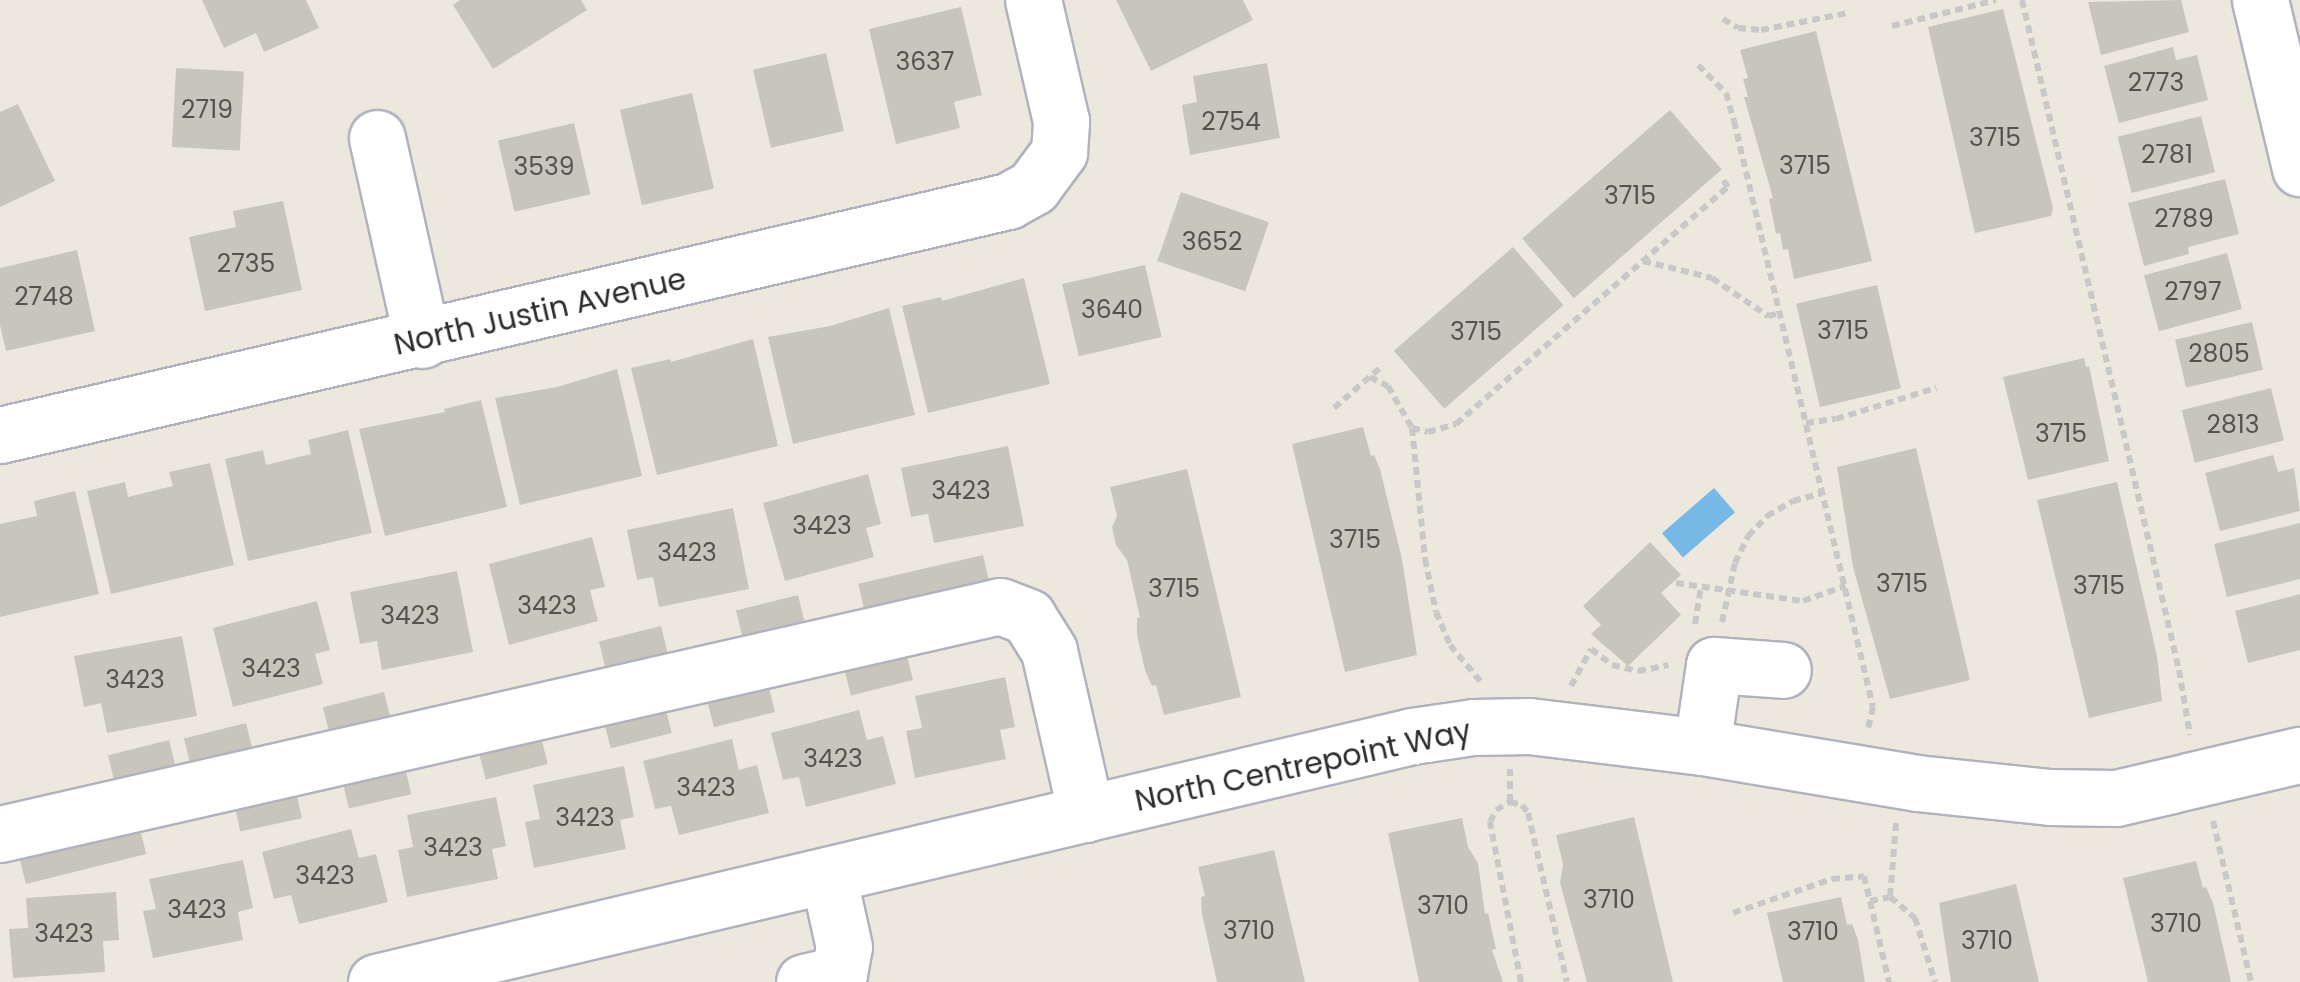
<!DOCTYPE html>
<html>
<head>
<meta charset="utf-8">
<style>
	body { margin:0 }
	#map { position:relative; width:2300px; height:982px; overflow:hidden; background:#ece8de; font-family:Poppins,sans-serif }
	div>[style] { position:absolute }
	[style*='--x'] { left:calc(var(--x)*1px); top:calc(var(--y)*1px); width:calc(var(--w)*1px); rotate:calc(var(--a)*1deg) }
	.water>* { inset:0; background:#78b8e7; transform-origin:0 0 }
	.building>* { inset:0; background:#c8c6bc; transform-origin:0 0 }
	.path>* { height:6px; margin-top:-3px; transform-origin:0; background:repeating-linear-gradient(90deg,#c8c8c8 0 8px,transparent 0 13px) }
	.roads { filter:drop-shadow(2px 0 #b1b2be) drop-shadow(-2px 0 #b1b2be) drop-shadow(0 2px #b1b2be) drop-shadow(0 -2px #b1b2be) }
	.minor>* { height:55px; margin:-27.5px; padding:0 27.5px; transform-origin:27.5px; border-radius:27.5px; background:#fff }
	span { translate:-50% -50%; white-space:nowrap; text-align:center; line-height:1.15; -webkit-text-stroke:10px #fff; paint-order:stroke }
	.number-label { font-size:25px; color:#52524f }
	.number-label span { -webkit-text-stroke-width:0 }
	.street-label { font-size:30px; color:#2b2b2b }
</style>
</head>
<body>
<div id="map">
	<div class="water">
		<div style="left:1714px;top:488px;width:32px;height:69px;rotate:49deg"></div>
	</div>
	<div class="building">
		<div style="clip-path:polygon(202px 0,306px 0,319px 28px,264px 52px,256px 33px,224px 48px)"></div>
		<div style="clip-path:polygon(460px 0,581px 0,587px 10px,493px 69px,453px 5px)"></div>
		<div style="clip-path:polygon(1116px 0,1243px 0,1253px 20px,1151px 71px)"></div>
		<div style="clip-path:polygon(2181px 0,2189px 32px,2101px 55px,2088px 2px)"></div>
		<div style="clip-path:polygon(961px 7px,982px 95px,954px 102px,960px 128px,896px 144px,869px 29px)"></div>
		<div style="clip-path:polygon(2003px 9px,2053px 208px,2051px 216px,1975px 233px,1928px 27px)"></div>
		<div style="clip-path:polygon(1816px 31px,1872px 261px,1794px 279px,1788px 249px,1783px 250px,1780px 233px,1776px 234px,1769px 199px,1773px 198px,1744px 97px,1748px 97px,1743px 79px,1748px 78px,1740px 50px)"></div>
		<div style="clip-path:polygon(2173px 47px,2176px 60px,2197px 55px,2208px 100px,2119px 123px,2104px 66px)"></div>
		<div style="left:826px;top:53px;width:80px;height:75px;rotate:77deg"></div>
		<div style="clip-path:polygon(1267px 63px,1280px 138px,1190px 155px,1182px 105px,1197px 102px,1193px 76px)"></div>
		<div style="left:176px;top:68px;width:68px;height:79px;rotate:3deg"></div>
		<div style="left:692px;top:93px;width:98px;height:74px;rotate:77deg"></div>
		<div style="clip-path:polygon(18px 104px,55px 181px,0 207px,0 112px)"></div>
		<div style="left:1670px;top:110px;width:79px;height:196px;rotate:49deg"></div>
		<div style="left:2201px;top:116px;width:58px;height:86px;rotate:76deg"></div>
		<div style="left:574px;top:123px;width:73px;height:78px;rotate:77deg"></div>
		<div style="clip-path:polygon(2225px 179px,2239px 234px,2188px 247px,2189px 254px,2144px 266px,2128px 203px)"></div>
		<div style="left:1181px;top:192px;width:93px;height:73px;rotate:19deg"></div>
		<div style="clip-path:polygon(283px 201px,302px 290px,205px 311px,189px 237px,236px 227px,233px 211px)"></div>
		<div style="left:1513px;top:247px;width:77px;height:158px;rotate:49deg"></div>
		<div style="clip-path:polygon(77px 250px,95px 331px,6px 351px,0 325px,0 268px)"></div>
		<div style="left:2227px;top:253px;width:58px;height:86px;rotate:75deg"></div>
		<div style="left:1145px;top:265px;width:74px;height:85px;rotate:77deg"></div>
		<div style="clip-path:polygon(1024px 278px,1050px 384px,928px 413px,902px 306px,941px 297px,942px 301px)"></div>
		<div style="left:1877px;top:285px;width:106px;height:83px;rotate:77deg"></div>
		<div style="clip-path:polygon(889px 308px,915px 415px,793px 444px,768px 337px,830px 326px)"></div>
		<div style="left:2252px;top:322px;width:49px;height:79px;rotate:77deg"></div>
		<div style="clip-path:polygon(753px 339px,778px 446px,657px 475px,631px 368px,670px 359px,671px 362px)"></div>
		<div style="clip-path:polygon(2084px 358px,2086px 367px,2089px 366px,2109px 461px,2028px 480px,2003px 377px)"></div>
		<div style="clip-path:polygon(617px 369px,642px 476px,520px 505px,495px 398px,557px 387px)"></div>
		<div style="left:2271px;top:388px;width:54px;height:92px;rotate:76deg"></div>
		<div style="clip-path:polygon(481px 400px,507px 507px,385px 536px,359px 429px,445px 412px,444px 409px)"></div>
		<div style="clip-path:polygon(1363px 427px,1371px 456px,1374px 455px,1380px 469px,1402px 559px,1417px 655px,1345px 672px,1292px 444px)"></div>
		<div style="clip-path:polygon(348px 430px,372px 533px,248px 561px,225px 459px,263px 450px,266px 465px,311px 454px,308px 440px)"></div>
		<div style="clip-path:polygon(1008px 446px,1024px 526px,934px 543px,928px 514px,911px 517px,901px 468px)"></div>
		<div style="clip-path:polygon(1916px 448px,1970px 680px,1890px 699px,1853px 567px,1837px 467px)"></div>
		<div style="clip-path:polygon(2273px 455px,2278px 472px,2294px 468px,2300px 511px,2220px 531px,2205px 473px)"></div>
		<div style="clip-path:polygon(210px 463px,234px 565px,111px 594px,87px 491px,125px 482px,128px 497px,173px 486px,169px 472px)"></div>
		<div style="clip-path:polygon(1187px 469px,1241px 697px,1164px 715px,1156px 685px,1152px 686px,1145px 670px,1137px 635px,1137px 618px,1140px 617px,1127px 560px,1116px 545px,1112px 527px,1117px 516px,1110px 487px)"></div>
		<div style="clip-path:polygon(868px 474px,881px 524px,866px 528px,874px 557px,785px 581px,763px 503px)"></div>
		<div style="clip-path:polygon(2117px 482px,2157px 656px,2162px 701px,2089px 718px,2037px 500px)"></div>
		<div style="clip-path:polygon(75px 491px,99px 594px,0 617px,0 524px,37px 516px,34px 501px)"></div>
		<div style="clip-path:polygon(733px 508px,749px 589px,659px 607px,653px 577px,637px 580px,627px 530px)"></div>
		<div style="clip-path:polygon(2300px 523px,2300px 579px,2227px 597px,2214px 544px)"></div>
		<div style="clip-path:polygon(592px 537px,605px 587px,590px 590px,598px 621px,509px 645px,489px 564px)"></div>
		<div style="clip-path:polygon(1650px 542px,1681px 575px,1661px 593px,1681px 615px,1628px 666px,1591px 634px,1601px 625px,1583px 606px)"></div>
		<div style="left:983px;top:555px;width:31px;height:128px;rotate:77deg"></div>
		<div style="clip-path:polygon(457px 571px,473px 652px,382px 670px,377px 641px,360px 644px,350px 592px)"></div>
		<div style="clip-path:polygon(2300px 594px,2300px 650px,2248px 663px,2235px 611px)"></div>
		<div style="left:798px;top:595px;width:32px;height:64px;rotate:76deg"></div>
		<div style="clip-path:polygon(317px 601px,330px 650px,315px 654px,323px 684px,233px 707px,213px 628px)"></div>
		<div style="left:661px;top:626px;width:33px;height:64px;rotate:76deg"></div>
		<div style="clip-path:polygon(182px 636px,197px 716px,107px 733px,101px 703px,84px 707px,74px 656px)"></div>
		<div style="left:905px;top:648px;width:33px;height:64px;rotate:76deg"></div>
		<div style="clip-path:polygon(1005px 677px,1015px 727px,1000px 730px,1006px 759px,915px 778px,906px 731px,922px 728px,915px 696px)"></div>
		<div style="left:767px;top:680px;width:33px;height:63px;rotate:76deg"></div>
		<div style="left:384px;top:692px;width:33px;height:63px;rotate:76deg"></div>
		<div style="left:664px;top:702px;width:32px;height:63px;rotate:76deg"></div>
		<div style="clip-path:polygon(859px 710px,867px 740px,883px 736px,896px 784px,806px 807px,799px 777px,783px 780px,771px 733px)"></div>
		<div style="left:246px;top:723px;width:33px;height:64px;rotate:76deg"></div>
		<div style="left:540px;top:733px;width:32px;height:64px;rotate:76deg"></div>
		<div style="clip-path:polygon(732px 739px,739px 770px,757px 765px,769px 813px,679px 835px,671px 806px,655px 809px,643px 761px)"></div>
		<div style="left:169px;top:740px;width:32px;height:63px;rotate:76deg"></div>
		<div style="left:404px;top:763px;width:32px;height:64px;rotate:77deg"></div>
		<div style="clip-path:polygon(624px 766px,634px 817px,620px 820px,626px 849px,534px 868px,525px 822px,540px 819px,533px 785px)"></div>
		<div style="left:295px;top:786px;width:33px;height:63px;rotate:78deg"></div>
		<div style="clip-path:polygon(496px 797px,506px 846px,492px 849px,498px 879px,407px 897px,398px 850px,413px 847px,407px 815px)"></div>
		<div style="clip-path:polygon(1634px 817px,1673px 982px,1587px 982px,1560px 883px,1563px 864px,1556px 835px)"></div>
		<div style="clip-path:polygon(1462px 818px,1468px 847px,1478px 863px,1485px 914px,1488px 913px,1496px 949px,1492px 950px,1503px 982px,1419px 982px,1388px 833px)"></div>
		<div style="left:139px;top:825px;width:30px;height:124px;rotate:76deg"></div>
		<div style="clip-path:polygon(351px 829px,359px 858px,376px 854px,388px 902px,299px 924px,291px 895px,274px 899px,262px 852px)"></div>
		<div style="clip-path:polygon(1274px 850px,1305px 982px,1217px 982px,1202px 914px,1201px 897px,1205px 896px,1198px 867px)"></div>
		<div style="clip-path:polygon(243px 860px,253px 908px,238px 912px,243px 940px,153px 958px,143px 911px,156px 909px,149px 879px)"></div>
		<div style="clip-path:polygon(2196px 861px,2203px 888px,2206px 887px,2213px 903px,2231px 982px,2148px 982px,2123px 878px)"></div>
		<div style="clip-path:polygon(2016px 884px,2039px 982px,1951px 982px,1939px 903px)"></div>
		<div style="clip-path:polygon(116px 892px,119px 940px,103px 941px,105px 972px,13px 978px,9px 929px,28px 928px,26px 898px)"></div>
		<div style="clip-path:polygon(1841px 897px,1847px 925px,1852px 924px,1858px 940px,1865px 982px,1783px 982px,1767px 913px)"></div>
	</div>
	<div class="path">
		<div style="--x:2022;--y:0;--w:688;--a:76.81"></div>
		<div style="--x:2179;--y:670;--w:66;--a:80.4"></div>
		<div style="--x:1723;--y:19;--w:17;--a:31"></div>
		<div style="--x:1738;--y:28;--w:23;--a:5"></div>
		<div style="--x:1761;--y:30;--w:89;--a:-11.1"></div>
		<div style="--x:1892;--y:26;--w:107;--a:-14"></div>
		<div style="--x:1698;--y:65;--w:40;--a:45"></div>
		<div style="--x:1726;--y:93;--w:29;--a:74"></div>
		<div style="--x:1734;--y:121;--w:602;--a:76.66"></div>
		<div style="--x:1873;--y:707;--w:22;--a:103"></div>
		<div style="--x:1643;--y:261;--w:71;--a:13.8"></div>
		<div style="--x:1712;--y:278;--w:68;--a:34.2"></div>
		<div style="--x:1768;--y:316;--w:12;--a:-14"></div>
		<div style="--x:1370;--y:377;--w:20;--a:27"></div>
		<div style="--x:1388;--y:386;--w:48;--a:60.3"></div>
		<div style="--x:1412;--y:428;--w:132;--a:84.3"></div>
		<div style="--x:1425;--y:559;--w:54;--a:78.3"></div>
		<div style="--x:1436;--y:612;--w:36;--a:67"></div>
		<div style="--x:1450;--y:645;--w:48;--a:50"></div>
		<div style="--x:1334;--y:408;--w:62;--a:-41.1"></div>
		<div style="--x:1806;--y:423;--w:30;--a:-8"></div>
		<div style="--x:1836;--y:419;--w:105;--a:-17.2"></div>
		<div style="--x:1412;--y:428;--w:16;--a:14"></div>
		<div style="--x:1428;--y:432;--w:29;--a:-16"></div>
		<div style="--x:1456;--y:424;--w:361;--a:-41.1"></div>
		<div style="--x:1728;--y:187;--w:12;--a:-125"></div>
		<div style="--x:1676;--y:583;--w:128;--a:8.1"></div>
		<div style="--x:1803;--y:601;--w:45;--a:-19.7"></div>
		<div style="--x:1722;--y:622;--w:60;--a:-77.6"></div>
		<div style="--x:1735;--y:563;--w:30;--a:-64"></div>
		<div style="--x:1748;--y:536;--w:28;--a:-46"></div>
		<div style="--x:1767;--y:516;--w:30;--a:-30"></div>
		<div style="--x:1793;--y:501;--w:30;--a:-15"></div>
		<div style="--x:1695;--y:624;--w:36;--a:-81"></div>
		<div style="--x:1571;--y:686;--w:42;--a:-61.6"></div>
		<div style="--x:1591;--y:649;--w:26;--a:37"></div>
		<div style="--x:1612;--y:665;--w:27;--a:13"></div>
		<div style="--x:1638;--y:671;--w:31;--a:-11"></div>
		<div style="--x:1510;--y:802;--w:33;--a:-90"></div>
		<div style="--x:2213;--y:821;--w:165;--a:76.7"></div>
		<div style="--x:1896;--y:823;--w:74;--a:94.6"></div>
		<div style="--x:1890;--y:897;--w:33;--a:40"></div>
		<div style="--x:1915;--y:918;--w:67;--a:72.6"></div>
		<div style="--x:1870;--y:901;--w:20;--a:-11"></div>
		<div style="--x:1733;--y:913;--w:105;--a:-19"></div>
		<div style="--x:1832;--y:879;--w:32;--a:-5"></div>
		<div style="--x:1864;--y:876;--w:109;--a:76.7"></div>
		<div style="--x:1521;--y:982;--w:163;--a:-101"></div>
		<div style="--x:1490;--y:822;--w:13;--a:-63"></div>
		<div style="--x:1496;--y:810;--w:16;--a:-30"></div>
		<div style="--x:1510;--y:802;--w:12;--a:14"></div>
		<div style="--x:1522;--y:805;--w:10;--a:53"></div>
		<div style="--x:1528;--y:813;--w:173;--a:77"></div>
	</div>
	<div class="roads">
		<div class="minor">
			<div style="--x:2260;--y:0;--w:173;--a:76.6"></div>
			<div style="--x:377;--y:138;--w:207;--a:77.4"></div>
			<div style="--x:0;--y:435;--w:1035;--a:-13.07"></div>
			<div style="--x:1008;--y:201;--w:29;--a:-29"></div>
			<div style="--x:1033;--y:187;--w:44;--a:-53.4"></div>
			<div style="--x:1059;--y:152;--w:31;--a:-86"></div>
			<div style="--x:1061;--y:121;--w:124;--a:-103"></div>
			<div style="--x:1702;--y:747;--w:83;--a:-81.7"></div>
			<div style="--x:1714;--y:665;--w:69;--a:4.1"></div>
			<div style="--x:0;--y:834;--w:1026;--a:-12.84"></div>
			<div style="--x:1000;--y:606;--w:30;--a:21"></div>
			<div style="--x:1028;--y:617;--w:40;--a:58"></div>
			<div style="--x:1049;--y:651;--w:167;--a:77.2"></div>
			<div style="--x:376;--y:982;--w:1065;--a:-13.36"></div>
			<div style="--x:1412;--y:736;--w:63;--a:-8.3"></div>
			<div style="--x:1474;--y:727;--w:55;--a:-1"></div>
			<div style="--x:1529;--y:726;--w:174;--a:6.9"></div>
			<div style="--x:1702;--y:747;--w:218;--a:9.5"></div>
			<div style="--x:1917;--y:783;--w:134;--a:6"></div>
			<div style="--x:2050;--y:797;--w:66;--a:0.9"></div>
			<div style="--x:2116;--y:798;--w:189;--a:-13.2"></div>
			<div style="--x:804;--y:982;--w:36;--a:-13"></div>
			<div style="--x:839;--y:974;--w:27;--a:-80"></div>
			<div style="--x:844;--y:947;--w:74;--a:-102.5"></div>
		</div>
	</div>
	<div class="number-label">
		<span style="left:925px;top:62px">3637</span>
		<span style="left:2156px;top:83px">2773</span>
		<span style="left:207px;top:110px">2719</span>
		<span style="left:1231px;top:122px">2754</span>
		<span style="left:1995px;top:138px">3715</span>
		<span style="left:2167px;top:155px">2781</span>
		<span style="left:1805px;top:166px">3715</span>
		<span style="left:544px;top:167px">3539</span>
		<span style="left:1630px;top:196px">3715</span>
		<span style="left:2184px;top:219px">2789</span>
		<span style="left:1212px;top:242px">3652</span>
		<span style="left:246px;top:264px">2735</span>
		<span style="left:2193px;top:292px">2797</span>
		<span style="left:44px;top:297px">2748</span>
		<span style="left:1112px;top:310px">3640</span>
		<span style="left:1843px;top:331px">3715</span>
		<span style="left:1476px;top:332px">3715</span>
		<span style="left:2219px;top:354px">2805</span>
		<span style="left:2233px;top:425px">2813</span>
		<span style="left:2061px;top:434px">3715</span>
		<span style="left:961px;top:491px">3423</span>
		<span style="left:822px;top:526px">3423</span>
		<span style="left:1355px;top:540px">3715</span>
		<span style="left:687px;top:553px">3423</span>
		<span style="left:1902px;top:584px">3715</span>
		<span style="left:2099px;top:586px">3715</span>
		<span style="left:1174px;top:589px">3715</span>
		<span style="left:547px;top:606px">3423</span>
		<span style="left:410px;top:616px">3423</span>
		<span style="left:271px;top:669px">3423</span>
		<span style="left:135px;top:680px">3423</span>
		<span style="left:833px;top:759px">3423</span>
		<span style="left:706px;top:788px">3423</span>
		<span style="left:585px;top:818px">3423</span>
		<span style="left:453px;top:848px">3423</span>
		<span style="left:325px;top:876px">3423</span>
		<span style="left:1609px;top:900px">3710</span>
		<span style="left:1443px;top:906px">3710</span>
		<span style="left:197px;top:910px">3423</span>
		<span style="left:2176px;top:924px">3710</span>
		<span style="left:1249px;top:931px">3710</span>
		<span style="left:1813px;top:932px">3710</span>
		<span style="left:64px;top:934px">3423</span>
		<span style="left:1987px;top:941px">3710</span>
	</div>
	<div class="street-label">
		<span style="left:540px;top:312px;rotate:-13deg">North Justin Avenue</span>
		<span style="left:1303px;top:766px;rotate:-12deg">North Centrepoint Way</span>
	</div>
</div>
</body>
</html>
